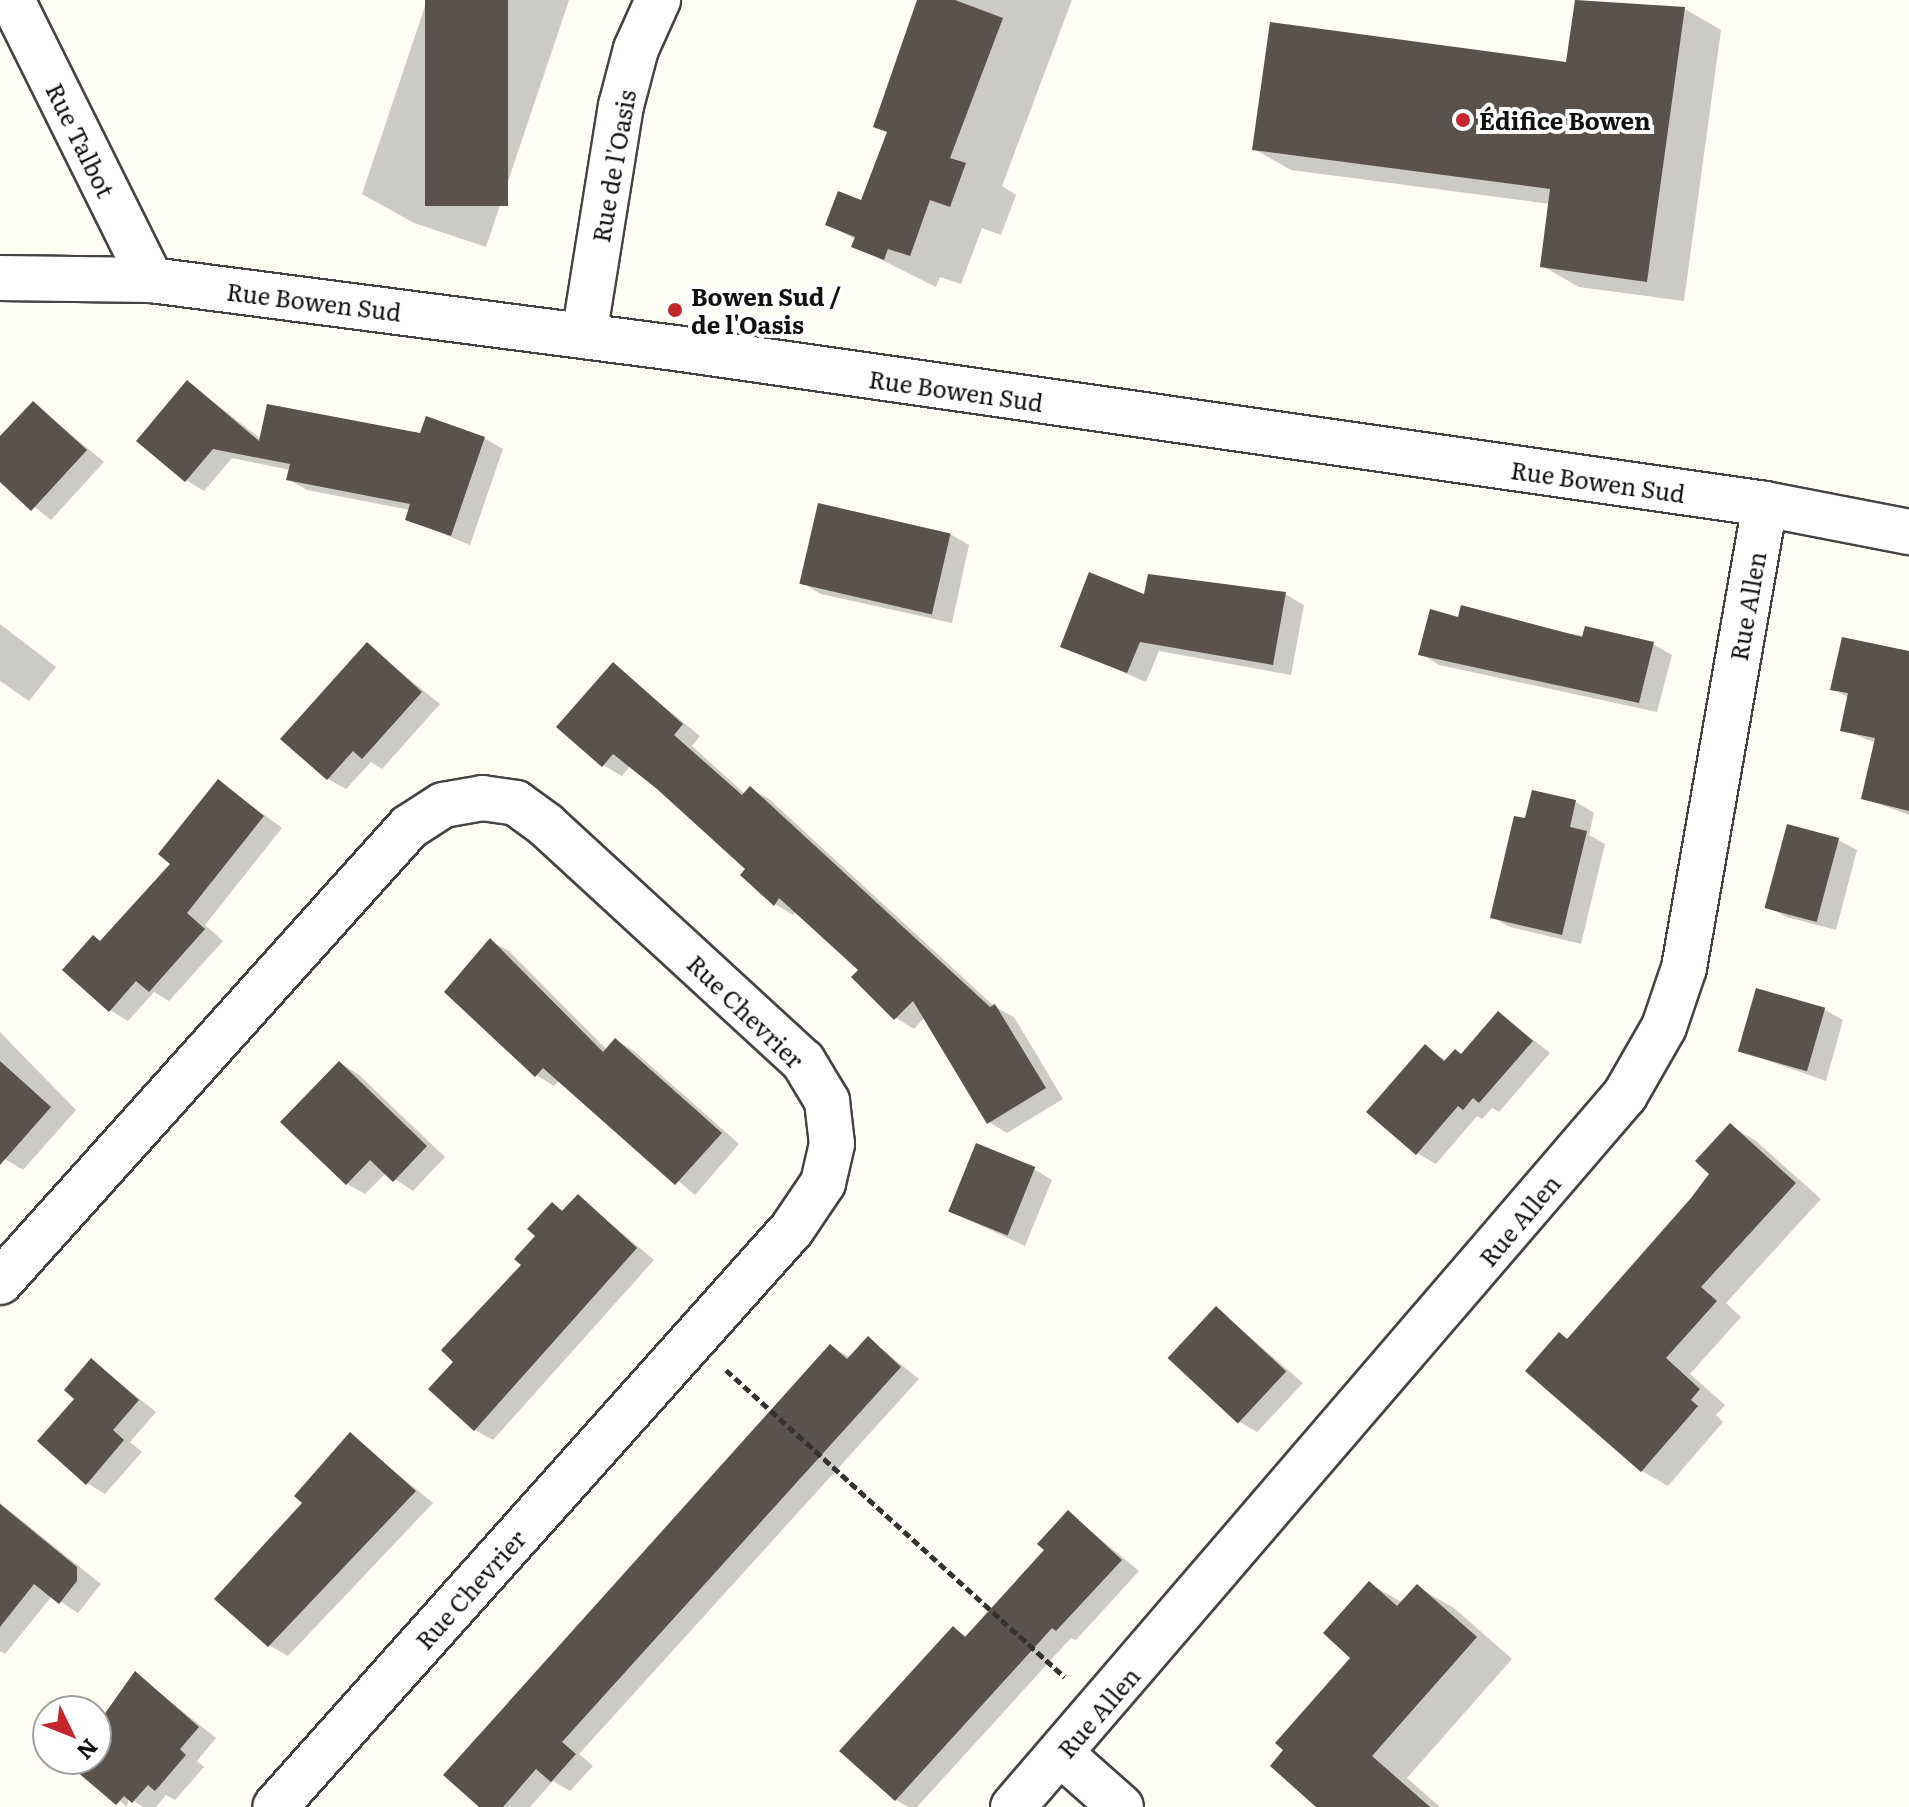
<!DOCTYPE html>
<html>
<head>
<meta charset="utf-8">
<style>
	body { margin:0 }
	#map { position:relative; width:1909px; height:1807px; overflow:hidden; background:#fffdf5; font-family:Literata,serif }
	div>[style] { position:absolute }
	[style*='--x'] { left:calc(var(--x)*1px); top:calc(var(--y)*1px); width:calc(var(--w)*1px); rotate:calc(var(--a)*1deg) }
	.shadow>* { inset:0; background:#0003 }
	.building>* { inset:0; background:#5a524d; transform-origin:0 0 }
	.path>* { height:5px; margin-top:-2.5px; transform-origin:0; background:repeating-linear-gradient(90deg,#333 0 8px,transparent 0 12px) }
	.roads { filter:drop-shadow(2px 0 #444) drop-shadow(-2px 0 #444) drop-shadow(0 2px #444) drop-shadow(0 -2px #444) }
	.minor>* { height:44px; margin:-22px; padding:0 22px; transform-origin:22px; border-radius:22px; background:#fff }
	.tertiary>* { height:44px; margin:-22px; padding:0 22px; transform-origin:22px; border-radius:22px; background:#fff }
	.dots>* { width:22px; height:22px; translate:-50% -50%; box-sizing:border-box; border:4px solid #fff; border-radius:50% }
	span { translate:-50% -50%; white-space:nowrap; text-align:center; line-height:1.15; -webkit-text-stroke:8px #fff; paint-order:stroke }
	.poi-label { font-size:24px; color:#111; font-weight:700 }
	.left { translate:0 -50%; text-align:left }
	.street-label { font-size:24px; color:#111 }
	.north { position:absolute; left:32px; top:1695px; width:80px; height:80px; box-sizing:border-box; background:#fff; border:2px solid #a0a0a0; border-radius:50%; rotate:133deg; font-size:22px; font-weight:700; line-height:32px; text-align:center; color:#111 }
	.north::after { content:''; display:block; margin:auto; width:28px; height:36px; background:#c4262e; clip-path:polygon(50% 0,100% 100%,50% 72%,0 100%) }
</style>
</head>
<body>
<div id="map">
	<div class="shadow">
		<div style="clip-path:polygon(427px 0,569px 0,486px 247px,414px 223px,362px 194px)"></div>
		<div style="clip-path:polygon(919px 0,1072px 0,1002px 186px,1016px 195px,1001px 235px,982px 228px,961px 284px,940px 277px,936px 287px,854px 246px,856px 240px,828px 224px,863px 203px,889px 133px,876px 126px)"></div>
		<div style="clip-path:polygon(1577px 0,1685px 9px,1721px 30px,1684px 301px,1579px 287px,1542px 266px,1550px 204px,1291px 170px,1254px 149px,1568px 64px)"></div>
		<div style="clip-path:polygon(188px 382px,262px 440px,484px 438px,503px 449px,470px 545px,407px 519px,410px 510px,307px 490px,288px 479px,290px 470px,232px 458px,204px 491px,186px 480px)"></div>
		<div style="clip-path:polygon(33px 403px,104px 462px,51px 520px,0 479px,0 439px)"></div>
		<div style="clip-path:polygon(950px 534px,969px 545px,952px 623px,821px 594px,802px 583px)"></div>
		<div style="clip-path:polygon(1285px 594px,1304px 605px,1291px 675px,1159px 651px,1146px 682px,1062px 646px,1145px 596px)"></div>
		<div style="clip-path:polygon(1460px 620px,1653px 644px,1672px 655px,1657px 712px,1439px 665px,1421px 654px)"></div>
		<div style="clip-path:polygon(0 624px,56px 667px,29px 701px,0 681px)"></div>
		<div style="clip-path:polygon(367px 645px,440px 704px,382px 769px,371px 762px,346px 789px,328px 779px)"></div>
		<div style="clip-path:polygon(1909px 653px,1909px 815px,1863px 798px,1876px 743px,1843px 730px,1849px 698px,1833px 689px)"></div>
		<div style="clip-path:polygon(613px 665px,700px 736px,692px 746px,745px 794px,750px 788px,769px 799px,995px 1007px,1014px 1017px,1063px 1099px,1007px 1133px,989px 1122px,925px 1017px,914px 1029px,896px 1018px,861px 970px,796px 911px,793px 915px,775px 904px,748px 869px,631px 765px,622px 776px,603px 765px)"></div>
		<div style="clip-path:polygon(218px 781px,282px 828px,205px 925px,223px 941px,169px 1001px,154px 992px,128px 1021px,110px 1010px,102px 943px,173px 863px)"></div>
		<div style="clip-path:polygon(1533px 792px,1576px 802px,1594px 813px,1589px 835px,1605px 844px,1581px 944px,1510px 927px,1492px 917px)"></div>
		<div style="clip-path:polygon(1838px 840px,1857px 850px,1836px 930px,1787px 917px,1768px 907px)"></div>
		<div style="clip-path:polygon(490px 941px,509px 951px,607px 1050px,616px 1040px,634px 1051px,739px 1144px,695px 1195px,559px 1081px,554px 1086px,536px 1075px)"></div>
		<div style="clip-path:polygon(1758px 991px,1825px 1010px,1843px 1020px,1826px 1081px,1740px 1051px)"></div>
		<div style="clip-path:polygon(1499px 1013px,1550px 1053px,1499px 1112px,1492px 1108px,1482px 1119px,1477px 1116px,1436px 1164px,1417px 1153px,1425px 1047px,1447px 1061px,1462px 1055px)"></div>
		<div style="clip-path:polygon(0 1032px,76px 1110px,23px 1170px,0 1156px)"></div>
		<div style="clip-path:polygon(340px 1063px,358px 1074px,445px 1157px,413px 1191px,386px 1173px,365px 1194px,347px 1184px)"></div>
		<div style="clip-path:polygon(1731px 1126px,1756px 1141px,1821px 1199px,1726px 1303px,1741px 1317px,1690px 1374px,1725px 1405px,1716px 1415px,1723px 1422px,1668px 1486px,1642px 1471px,1560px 1335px,1569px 1340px,1693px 1199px,1712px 1173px)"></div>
		<div style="clip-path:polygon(1034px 1169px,1052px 1180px,1025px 1246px,949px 1211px)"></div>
		<div style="clip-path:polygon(578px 1196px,654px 1260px,493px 1440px,475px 1430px,456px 1361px,523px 1265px,553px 1205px,564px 1211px)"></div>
		<div style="clip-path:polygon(1216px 1308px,1303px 1383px,1257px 1432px,1238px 1421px)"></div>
		<div style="clip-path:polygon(869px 1339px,919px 1379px,579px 1754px,593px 1766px,570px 1791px,553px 1781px,530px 1807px,482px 1807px,830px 1346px,851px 1358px)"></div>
		<div style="clip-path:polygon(92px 1361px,156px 1412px,130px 1442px,142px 1452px,105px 1494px,87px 1483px,77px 1399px)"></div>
		<div style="clip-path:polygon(350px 1435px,433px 1503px,288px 1656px,269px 1645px,304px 1503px)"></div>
		<div style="clip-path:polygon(0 1503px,101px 1584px,78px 1613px,52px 1596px,5px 1654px,0 1651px)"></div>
		<div style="clip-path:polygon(1069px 1513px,1139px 1571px,1076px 1640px,1071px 1638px,917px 1807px,908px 1807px,896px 1800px,953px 1629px,968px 1637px,1046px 1550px)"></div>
		<div style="clip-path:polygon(1370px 1584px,1403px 1603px,1417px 1587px,1454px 1608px,1512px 1659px,1407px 1778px,1440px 1807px,1319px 1807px)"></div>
		<div style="clip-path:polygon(136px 1674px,216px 1738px,197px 1761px,204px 1767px,175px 1800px,166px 1795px,156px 1807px,143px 1807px,129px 1798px,127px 1807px,70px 1759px,96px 1759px,96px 1725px)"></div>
	</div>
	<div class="building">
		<div style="left:425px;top:0;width:83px;height:206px"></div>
		<div style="clip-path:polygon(917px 0,955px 0,1003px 18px,950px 158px,966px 163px,950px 207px,930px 200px,910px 256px,888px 249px,884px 260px,851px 247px,855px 237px,825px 225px,838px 191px,861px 200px,887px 132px,873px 127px)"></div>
		<div style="clip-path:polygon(1575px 0,1685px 7px,1647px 282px,1540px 267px,1550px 189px,1252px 150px,1270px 22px,1566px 62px)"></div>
		<div style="clip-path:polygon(187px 380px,259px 441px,267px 404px,420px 433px,426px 416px,485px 437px,451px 536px,405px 520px,410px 504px,286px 480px,290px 464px,213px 449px,185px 482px,136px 441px)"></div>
		<div style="clip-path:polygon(33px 401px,87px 450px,31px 511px,0 482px,0 436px)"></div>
		<div style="left:818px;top:503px;width:136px;height:83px;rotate:13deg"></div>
		<div style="clip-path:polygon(1089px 572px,1144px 594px,1148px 574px,1286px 592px,1273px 665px,1140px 642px,1127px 673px,1060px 647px)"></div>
		<div style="clip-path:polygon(1461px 605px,1582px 637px,1585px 626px,1654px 642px,1639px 703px,1418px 655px,1430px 609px,1458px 617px)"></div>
		<div style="clip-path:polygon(1842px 637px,1909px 651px,1909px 811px,1861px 799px,1875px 738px,1840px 731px,1848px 693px,1830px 690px)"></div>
		<div style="clip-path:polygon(367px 642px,422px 692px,362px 759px,353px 751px,327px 780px,280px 739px)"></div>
		<div style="clip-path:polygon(613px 662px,683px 724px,674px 735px,742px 795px,750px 786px,990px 1007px,995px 1004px,1046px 1088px,987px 1124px,913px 1001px,894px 1020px,851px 977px,858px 970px,779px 898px,774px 906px,740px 875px,745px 869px,657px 789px,613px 754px,602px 767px,556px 727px)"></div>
		<div style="clip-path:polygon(218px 779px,264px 816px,187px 913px,205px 929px,149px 992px,136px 981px,109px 1012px,62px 970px,93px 935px,100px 941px,170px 864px,158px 854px)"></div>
		<div style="clip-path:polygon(1532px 790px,1576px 800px,1570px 827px,1587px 831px,1562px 935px,1490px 918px,1514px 816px,1525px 818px)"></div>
		<div style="left:1787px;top:824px;width:54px;height:87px;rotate:15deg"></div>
		<div style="clip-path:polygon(490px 938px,603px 1052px,615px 1038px,722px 1133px,675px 1185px,543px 1068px,535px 1077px,444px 992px)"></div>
		<div style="left:1756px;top:988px;width:72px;height:66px;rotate:16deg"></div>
		<div style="clip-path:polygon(1498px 1011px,1533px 1041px,1479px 1103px,1473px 1098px,1463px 1110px,1458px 1106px,1416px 1155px,1366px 1112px,1425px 1044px,1444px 1061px,1455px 1049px,1461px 1054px)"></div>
		<div style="clip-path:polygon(0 1061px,51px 1107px,0 1165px)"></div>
		<div style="clip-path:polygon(339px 1061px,427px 1146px,393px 1182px,370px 1160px,346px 1185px,280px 1122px)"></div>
		<div style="clip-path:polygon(1730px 1123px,1796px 1183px,1701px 1287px,1717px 1301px,1666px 1358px,1700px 1389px,1691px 1400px,1698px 1406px,1641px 1472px,1525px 1371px,1559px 1332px,1567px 1339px,1691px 1198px,1709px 1174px,1695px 1161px)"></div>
		<div style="left:976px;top:1143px;width:64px;height:74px;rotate:22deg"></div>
		<div style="clip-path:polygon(578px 1194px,637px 1248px,474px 1431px,428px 1389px,453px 1362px,441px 1350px,521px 1265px,514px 1259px,535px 1236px,527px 1229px,552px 1202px,562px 1211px)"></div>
		<div style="left:1216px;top:1306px;width:96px;height:71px;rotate:43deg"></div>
		<div style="clip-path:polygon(868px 1336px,901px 1367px,562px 1742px,576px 1754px,551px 1782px,536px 1769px,503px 1807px,479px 1807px,443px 1775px,830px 1344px,847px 1359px)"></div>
		<div style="clip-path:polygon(91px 1358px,139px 1400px,113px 1430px,124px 1440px,86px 1485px,37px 1441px,74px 1399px,64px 1390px)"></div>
		<div style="clip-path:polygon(350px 1432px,416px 1491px,268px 1647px,214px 1599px,302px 1503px,294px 1496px)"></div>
		<div style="clip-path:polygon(0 1504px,77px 1567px,77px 1581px,59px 1604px,34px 1584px,0 1627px)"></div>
		<div style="clip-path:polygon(1068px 1510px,1122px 1560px,1056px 1631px,1052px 1628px,895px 1801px,839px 1751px,953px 1626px,965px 1637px,1044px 1550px,1037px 1544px)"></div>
		<div style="clip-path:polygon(1369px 1581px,1397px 1606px,1417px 1584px,1477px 1637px,1372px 1756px,1430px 1807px,1316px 1807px,1270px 1766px,1283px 1750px,1275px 1743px,1350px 1658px,1323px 1633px)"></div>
		<div style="clip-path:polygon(135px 1671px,199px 1727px,180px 1749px,186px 1755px,155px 1791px,148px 1785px,132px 1803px,124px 1796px,116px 1805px,62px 1759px,96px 1759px,96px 1726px)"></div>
	</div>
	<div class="path">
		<div style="--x:726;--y:1370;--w:457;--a:42.2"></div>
	</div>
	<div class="roads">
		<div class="minor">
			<div style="--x:12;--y:0;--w:313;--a:63.6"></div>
			<div style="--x:584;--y:336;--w:233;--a:-80.9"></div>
			<div style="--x:621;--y:106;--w:59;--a:-75.3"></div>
			<div style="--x:636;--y:49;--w:54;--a:-65.8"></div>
			<div style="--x:0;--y:1282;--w:612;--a:-48.05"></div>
			<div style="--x:409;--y:827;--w:40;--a:-32.9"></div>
			<div style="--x:443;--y:805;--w:40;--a:-10"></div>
			<div style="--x:482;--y:798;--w:34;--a:8"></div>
			<div style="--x:516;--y:803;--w:37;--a:36"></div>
			<div style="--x:546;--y:825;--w:349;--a:42.6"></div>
			<div style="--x:803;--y:1061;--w:47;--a:59"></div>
			<div style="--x:827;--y:1101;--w:43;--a:83.4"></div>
			<div style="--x:832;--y:1144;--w:40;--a:103"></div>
			<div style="--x:823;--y:1183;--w:55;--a:124"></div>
			<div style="--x:792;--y:1229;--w:775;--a:131.81"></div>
			<div style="--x:1061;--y:1754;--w:80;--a:41.5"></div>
			<div style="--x:1013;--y:1807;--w:939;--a:-49.32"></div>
			<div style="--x:1625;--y:1095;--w:78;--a:-60.2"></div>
			<div style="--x:1664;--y:1027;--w:62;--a:-71.3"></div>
			<div style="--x:1684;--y:968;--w:471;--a:-80.1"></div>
		</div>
		<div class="tertiary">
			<div style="--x:0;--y:278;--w:151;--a:0.8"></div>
			<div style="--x:151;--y:280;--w:528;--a:7.39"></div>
			<div style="--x:675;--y:348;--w:1101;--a:8.14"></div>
			<div style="--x:1765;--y:504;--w:147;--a:11"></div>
		</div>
	</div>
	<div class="dots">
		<div style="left:1463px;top:120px;background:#c4262e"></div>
		<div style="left:675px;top:310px;background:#c4262e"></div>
	</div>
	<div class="poi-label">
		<span class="left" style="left:1479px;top:120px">Édifice Bowen</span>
		<span class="left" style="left:691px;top:310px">Bowen Sud /<br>de l'Oasis</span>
	</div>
	<div class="street-label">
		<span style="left:81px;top:140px;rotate:64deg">Rue Talbot</span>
		<span style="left:613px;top:166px;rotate:-80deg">Rue de l'Oasis</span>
		<span style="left:314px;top:301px;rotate:7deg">Rue Bowen Sud</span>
		<span style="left:956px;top:390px;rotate:8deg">Rue Bowen Sud</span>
		<span style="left:1598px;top:481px;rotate:8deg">Rue Bowen Sud</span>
		<span style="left:1747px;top:606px;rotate:-80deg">Rue Allen</span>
		<span style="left:746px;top:1011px;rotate:44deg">Rue Chevrier</span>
		<span style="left:1519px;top:1220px;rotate:-50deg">Rue Allen</span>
		<span style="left:470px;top:1589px;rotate:-48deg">Rue Chevrier</span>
		<span style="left:1098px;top:1712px;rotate:-49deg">Rue Allen</span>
	</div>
	<div class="north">N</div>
</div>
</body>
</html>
